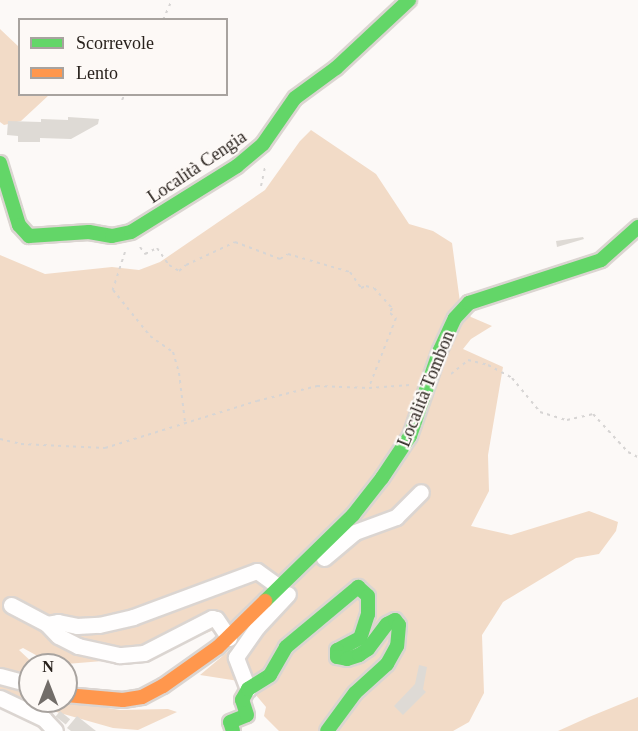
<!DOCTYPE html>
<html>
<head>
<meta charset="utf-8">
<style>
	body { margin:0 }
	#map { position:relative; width:638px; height:731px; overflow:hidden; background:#fcf9f7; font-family:Georgia,serif }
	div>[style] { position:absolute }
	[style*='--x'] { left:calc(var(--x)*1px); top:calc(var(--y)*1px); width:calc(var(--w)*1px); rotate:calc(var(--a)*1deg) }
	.green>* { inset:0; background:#f2dbc7 }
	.building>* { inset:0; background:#dedad5; transform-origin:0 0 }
	.path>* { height:2px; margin-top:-1px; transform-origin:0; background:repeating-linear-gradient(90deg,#d7d5d4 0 3px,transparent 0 7.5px) }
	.roads { filter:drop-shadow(2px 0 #dbd5d1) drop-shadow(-2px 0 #dbd5d1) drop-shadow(0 2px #dbd5d1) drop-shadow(0 -2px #dbd5d1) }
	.street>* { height:15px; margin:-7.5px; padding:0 7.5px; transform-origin:7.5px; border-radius:7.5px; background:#fffefe }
	.fast>* { height:14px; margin:-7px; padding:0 7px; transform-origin:7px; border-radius:7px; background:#63d668 }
	.slow>* { height:14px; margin:-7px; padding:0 7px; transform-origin:7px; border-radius:7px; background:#ff974d }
	span { translate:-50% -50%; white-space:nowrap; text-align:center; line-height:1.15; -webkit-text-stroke:4.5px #fdf9f6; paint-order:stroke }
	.street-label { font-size:18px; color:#28211c }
	.legend { position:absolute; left:18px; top:18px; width:210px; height:78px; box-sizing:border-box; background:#fdf9f6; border:2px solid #a8a39f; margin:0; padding:8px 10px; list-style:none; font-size:18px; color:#28211c }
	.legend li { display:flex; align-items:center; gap:12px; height:30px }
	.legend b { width:30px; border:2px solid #a8a39f }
	.north { position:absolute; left:18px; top:653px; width:60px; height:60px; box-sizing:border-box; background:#fdf9f6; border:2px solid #a8a39f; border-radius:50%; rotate:0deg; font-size:16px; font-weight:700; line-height:24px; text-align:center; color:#28211c }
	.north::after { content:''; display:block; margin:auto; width:21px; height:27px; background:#726d69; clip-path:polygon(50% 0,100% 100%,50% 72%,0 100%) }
</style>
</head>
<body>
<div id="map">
	<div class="green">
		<div style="clip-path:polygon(0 29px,19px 47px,20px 94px,49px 95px,21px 121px,4px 125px,0 122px)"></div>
		<div style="clip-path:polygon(311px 130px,376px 174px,409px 224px,433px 231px,452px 243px,460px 302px,471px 317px,492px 326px,471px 339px,463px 349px,503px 367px,488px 455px,489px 491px,471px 526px,511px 535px,589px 511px,618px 522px,616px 531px,599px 554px,576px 558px,503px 602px,482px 635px,484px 693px,469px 722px,453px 731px,279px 731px,264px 716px,266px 707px,245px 682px,200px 675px,268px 618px,231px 623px,189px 640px,115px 660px,54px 665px,23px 648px,19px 650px,35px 665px,30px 665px,30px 701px,66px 701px,120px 710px,168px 709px,177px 712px,138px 730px,113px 728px,0 696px,0 255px,45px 274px,112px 267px,139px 270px,160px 262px,265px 190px,300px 141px)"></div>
		<div style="clip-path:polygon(638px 697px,638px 731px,558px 731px,589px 717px)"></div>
	</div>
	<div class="building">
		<div style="clip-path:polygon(68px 117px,99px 119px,98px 124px,71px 139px,40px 138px,40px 142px,18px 142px,18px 136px,7px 135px,8px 121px,41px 122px,41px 119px,68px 120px)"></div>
		<div style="clip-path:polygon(583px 237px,584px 239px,557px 247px,556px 241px)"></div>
		<div style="clip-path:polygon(419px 665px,427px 667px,423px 689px,426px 692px,403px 715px,394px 706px,415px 684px)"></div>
		<div style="left:60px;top:711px;width:13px;height:7px;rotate:39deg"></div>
		<div style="clip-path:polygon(77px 716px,96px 731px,71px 731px,67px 728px)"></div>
	</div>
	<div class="path">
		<div style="--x:163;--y:20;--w:22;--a:-66"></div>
		<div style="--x:122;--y:100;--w:7;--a:-63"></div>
		<div style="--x:261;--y:186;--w:19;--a:-78"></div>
		<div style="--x:140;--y:247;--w:9;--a:54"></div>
		<div style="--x:145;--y:254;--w:13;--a:-27"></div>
		<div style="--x:157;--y:248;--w:21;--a:55"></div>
		<div style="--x:169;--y:265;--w:12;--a:31"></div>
		<div style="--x:179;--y:271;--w:9;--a:-41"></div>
		<div style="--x:186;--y:265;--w:54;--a:-25.1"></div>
		<div style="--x:235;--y:242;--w:48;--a:20.7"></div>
		<div style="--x:280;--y:259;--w:9;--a:-32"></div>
		<div style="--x:288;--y:254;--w:65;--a:16.2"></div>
		<div style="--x:350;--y:272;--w:19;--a:55"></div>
		<div style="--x:361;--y:288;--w:5;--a:-22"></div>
		<div style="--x:366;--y:286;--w:8;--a:14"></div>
		<div style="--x:374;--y:288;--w:27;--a:48"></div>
		<div style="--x:392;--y:308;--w:5;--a:112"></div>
		<div style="--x:390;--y:313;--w:8;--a:40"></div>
		<div style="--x:396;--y:318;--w:74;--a:111.4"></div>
		<div style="--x:125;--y:252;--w:40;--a:108"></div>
		<div style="--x:113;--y:290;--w:59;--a:51.2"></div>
		<div style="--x:150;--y:336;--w:28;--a:35"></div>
		<div style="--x:173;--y:352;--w:22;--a:74"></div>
		<div style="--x:179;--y:373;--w:49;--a:83"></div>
		<div style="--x:451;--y:374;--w:22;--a:-39"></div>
		<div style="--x:468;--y:360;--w:21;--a:14"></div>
		<div style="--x:488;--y:365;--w:27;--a:28"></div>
		<div style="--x:512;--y:378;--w:44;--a:50.5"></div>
		<div style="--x:540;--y:412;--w:28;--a:17"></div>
		<div style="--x:567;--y:420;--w:27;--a:-13"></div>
		<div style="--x:593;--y:414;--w:52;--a:47.4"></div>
		<div style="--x:628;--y:452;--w:11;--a:27"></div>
		<div style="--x:0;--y:439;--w:22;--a:13"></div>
		<div style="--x:21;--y:444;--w:84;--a:2.7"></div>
		<div style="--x:105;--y:448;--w:159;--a:-17.2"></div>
		<div style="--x:257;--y:401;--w:62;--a:-14"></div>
		<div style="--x:317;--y:386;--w:52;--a:2.2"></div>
		<div style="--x:369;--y:388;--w:41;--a:-4.2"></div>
	</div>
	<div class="roads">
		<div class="street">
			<div style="--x:324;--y:558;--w:40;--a:-40"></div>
			<div style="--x:355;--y:532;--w:44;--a:-20.1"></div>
			<div style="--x:396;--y:517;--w:35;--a:-45"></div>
			<div style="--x:11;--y:605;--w:41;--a:27.8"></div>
			<div style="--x:229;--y:638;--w:23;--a:-124"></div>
			<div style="--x:216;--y:619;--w:4;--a:-166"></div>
			<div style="--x:212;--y:618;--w:76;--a:152.8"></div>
			<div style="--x:144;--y:653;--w:25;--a:175"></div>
			<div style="--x:119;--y:655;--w:42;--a:-167.6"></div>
			<div style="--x:78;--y:646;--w:22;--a:-153"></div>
			<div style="--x:58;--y:636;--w:16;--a:-133"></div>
			<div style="--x:47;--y:624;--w:11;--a:-10"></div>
			<div style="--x:58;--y:622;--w:19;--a:12"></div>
			<div style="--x:77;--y:626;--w:22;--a:-3"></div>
			<div style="--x:99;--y:625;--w:35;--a:-13"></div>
			<div style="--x:133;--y:617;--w:132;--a:-20.4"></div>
			<div style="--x:257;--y:571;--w:27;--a:36"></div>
			<div style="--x:0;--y:676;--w:31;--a:15"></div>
			<div style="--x:248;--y:689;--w:34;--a:-111"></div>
			<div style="--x:236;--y:657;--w:37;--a:-55"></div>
			<div style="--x:257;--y:627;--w:45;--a:-46.8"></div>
			<div style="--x:0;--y:698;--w:49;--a:25.5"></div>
			<div style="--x:44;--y:719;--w:16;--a:47"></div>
		</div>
		<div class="fast">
			<div style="--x:0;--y:163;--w:65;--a:73"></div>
			<div style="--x:19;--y:225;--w:15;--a:48"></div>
			<div style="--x:29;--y:236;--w:60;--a:-3.8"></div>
			<div style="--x:89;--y:232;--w:23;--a:10"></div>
			<div style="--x:112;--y:236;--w:19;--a:-12"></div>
			<div style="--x:131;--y:232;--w:125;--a:-31.9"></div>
			<div style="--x:237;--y:166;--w:34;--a:-40"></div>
			<div style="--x:263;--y:144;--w:56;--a:-55.2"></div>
			<div style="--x:295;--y:98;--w:51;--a:-36.2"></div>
			<div style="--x:336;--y:68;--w:100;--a:-43"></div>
			<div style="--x:265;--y:601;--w:123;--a:-44.3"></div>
			<div style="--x:353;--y:515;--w:47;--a:-51.9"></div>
			<div style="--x:382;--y:478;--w:50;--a:-56.3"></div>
			<div style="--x:410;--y:436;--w:91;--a:-70.8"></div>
			<div style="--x:440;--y:350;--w:35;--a:-65"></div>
			<div style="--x:455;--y:318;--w:21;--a:-47"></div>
			<div style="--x:469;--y:303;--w:139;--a:-18"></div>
			<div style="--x:601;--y:260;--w:50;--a:-41.7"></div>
			<div style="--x:233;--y:731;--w:9;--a:-108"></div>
			<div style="--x:230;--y:722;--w:18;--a:-22"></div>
			<div style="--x:247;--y:715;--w:16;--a:-108"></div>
			<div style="--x:242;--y:700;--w:13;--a:-61"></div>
			<div style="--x:248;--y:689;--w:26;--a:-32"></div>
			<div style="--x:270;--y:675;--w:32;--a:-60"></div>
			<div style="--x:286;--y:647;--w:94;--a:-39.8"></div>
			<div style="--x:358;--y:587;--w:13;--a:42"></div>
			<div style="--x:368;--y:596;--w:18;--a:90"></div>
			<div style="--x:368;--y:614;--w:25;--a:108"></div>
			<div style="--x:360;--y:638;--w:26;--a:152"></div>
			<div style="--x:337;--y:650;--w:7;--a:90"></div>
			<div style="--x:337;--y:657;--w:10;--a:11"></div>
			<div style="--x:347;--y:659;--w:13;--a:-18"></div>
			<div style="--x:359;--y:655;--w:11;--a:-34"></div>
			<div style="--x:368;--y:649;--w:31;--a:-53"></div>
			<div style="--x:387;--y:624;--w:9;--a:-27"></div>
			<div style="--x:395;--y:620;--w:6;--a:51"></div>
			<div style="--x:399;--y:625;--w:21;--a:95"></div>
			<div style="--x:397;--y:646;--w:21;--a:119"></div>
			<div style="--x:387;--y:664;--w:43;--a:137.8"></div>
			<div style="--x:355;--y:693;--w:47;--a:126.4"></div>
		</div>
		<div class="slow">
			<div style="--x:66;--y:695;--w:57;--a:5"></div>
			<div style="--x:123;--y:700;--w:19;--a:-9"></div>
			<div style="--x:142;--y:697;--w:24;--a:-28"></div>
			<div style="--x:163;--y:686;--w:67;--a:-35.3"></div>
			<div style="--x:218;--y:647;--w:66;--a:-44.4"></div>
		</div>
	</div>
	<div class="street-label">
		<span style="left:197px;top:167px;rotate:-34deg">Località Cengia</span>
		<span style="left:426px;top:389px;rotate:-68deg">Località Tombon</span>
	</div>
	<ul class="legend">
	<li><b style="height:8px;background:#63d668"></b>Scorrevole</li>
	<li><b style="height:8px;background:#ff974d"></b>Lento</li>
	</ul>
	<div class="north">N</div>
</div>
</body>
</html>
